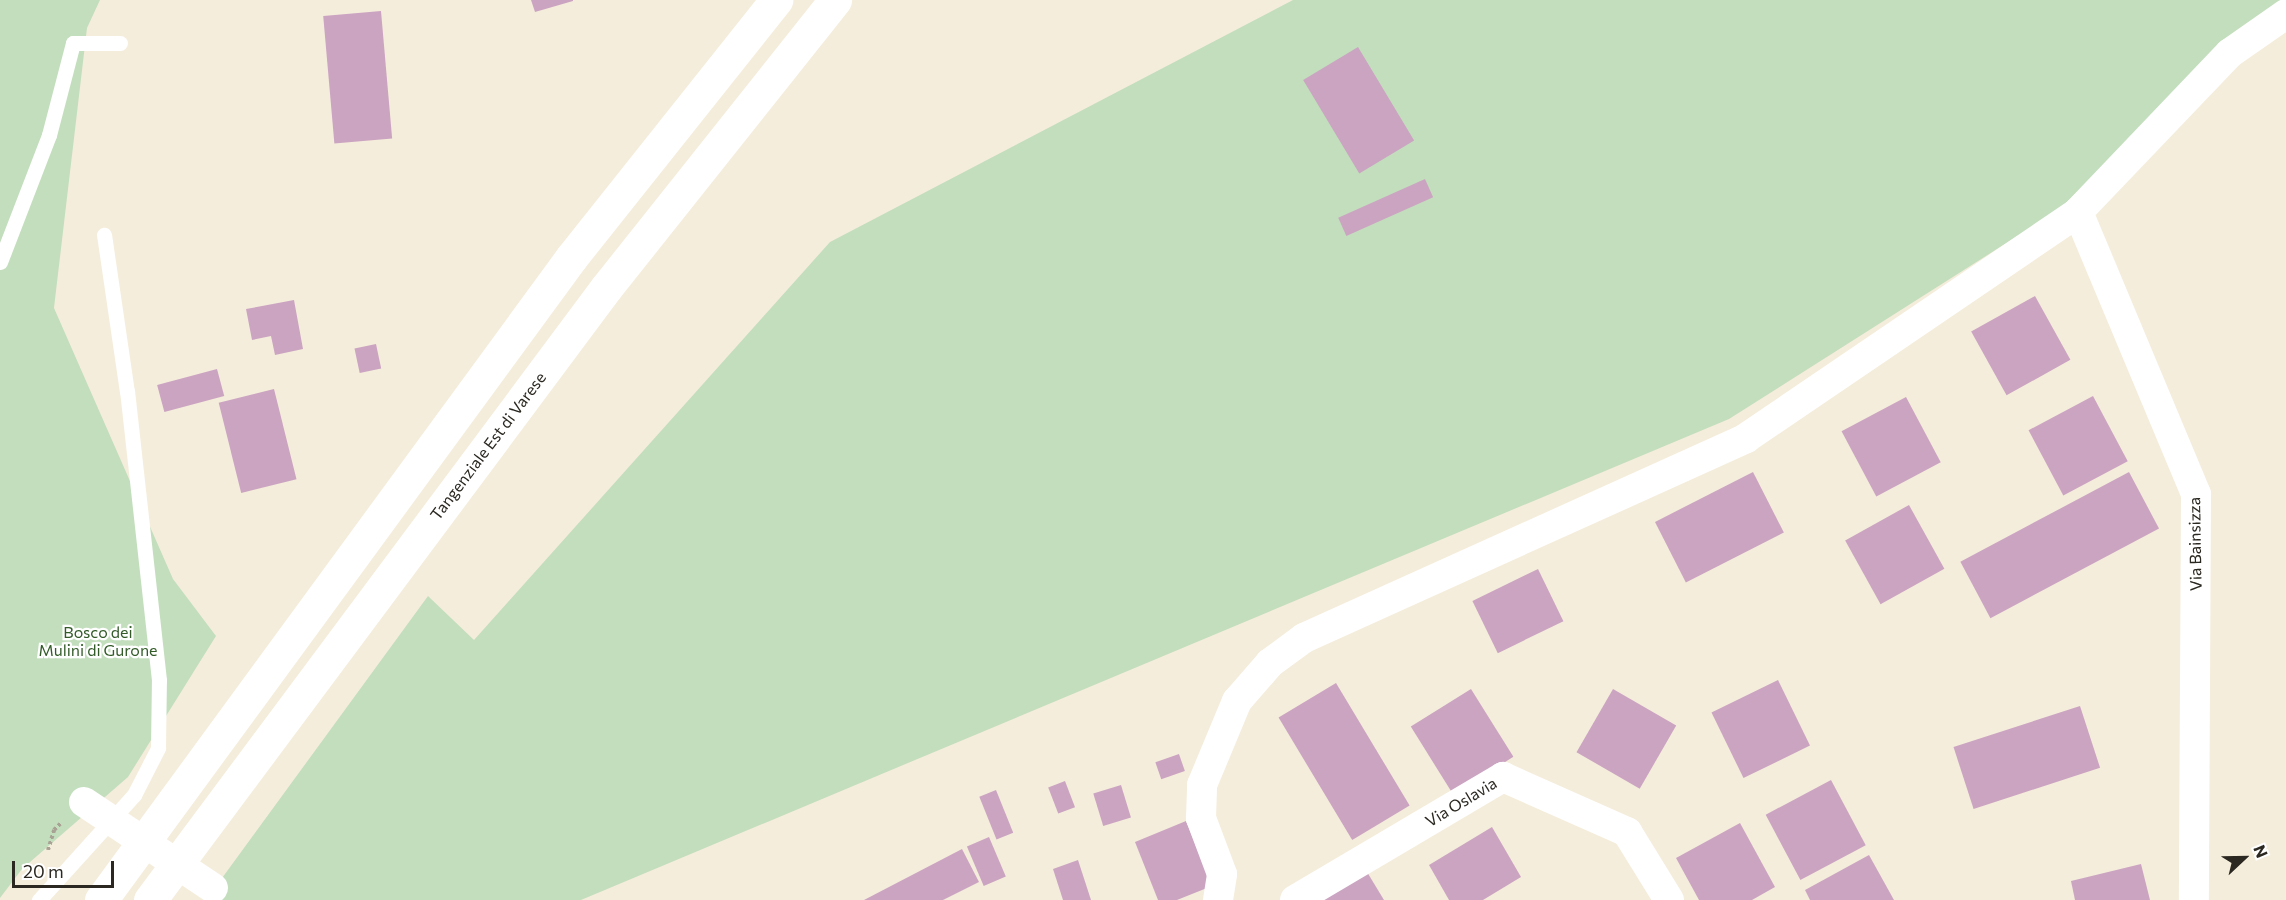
<!DOCTYPE html>
<html>
<head>
<meta charset="utf-8">
<style>
	body { margin:0 }
	#map { position:relative; width:2286px; height:900px; overflow:hidden; background:#f5eddb; font-family:Commissioner,sans-serif }
	div>[style] { position:absolute }
	[style*='--x'] { left:calc(var(--x)*1px); top:calc(var(--y)*1px); width:calc(var(--w)*1px); rotate:calc(var(--a)*1deg) }
	.green>* { inset:0; background:#c3debd }
	.building>* { inset:0; background:#cba4c2; transform-origin:0 0 }
	.path>* { height:4px; margin-top:-2px; transform-origin:0; background:repeating-linear-gradient(90deg,#a8a294 0 3px,transparent 0 6px) }
	.lane>* { height:15px; margin:-7.5px; padding:0 7.5px; transform-origin:7.5px; border-radius:7.5px; background:#fff }
	.street>* { height:30px; margin:-15px; padding:0 15px; transform-origin:15px; border-radius:15px; background:#fff }
	.highway>* { height:33px; margin:-16.5px; padding:0 16.5px; transform-origin:16.5px; border-radius:16.5px; background:#fff }
	span { translate:-50% -50%; white-space:nowrap; text-align:center; line-height:1.15; -webkit-text-stroke:4.5px #fff; paint-order:stroke }
	.street-label { font-size:16px; color:#2b2821 }
	.park-label { font-size:16px; color:#325b28 }
	.north { position:absolute; left:2214px; top:828px; width:60px; height:60px; -webkit-text-stroke:4px #fff; paint-order:stroke; rotate:68deg; font-size:16px; font-weight:700; line-height:24px; text-align:center; color:#2b2821 }
	.north::after { content:''; display:block; margin:auto; width:21px; height:27px; background:#2b2821; clip-path:polygon(50% 0,100% 100%,50% 72%,0 100%) }
	.scale { position:absolute; left:12px; top:861px; width:102px; height:27px; box-sizing:border-box; border:3px solid #2b2821; border-top:0; padding-left:8px; font-size:18px; line-height:21px; white-space:nowrap; color:#2b2821; -webkit-text-stroke:4px #fff; paint-order:stroke }
</style>
</head>
<body>
<div id="map">
	<div class="green">
		<div style="clip-path:polygon(0 0,100px 0,87px 28px,54px 308px,173px 579px,216px 636px,128px 777px,22px 869px,0 898px)"></div>
		<div style="clip-path:polygon(1293px 0,2286px 0,2222px 45px,2060px 209px,1729px 419px,581px 900px,206px 900px,428px 596px,474px 640px,830px 242px)"></div>
	</div>
	<div class="building">
		<div style="clip-path:polygon(531px 0,573px 0,573px 1px,535px 12px)"></div>
		<div style="left:381px;top:11px;width:128px;height:58px;rotate:85deg"></div>
		<div style="left:1358px;top:47px;width:109px;height:64px;rotate:59deg"></div>
		<div style="left:1425px;top:179px;width:20px;height:95px;rotate:66deg"></div>
		<div style="left:2035px;top:296px;width:73px;height:73px;rotate:61deg"></div>
		<div style="clip-path:polygon(294px 300px,303px 349px,275px 355px,271px 336px,252px 340px,246px 309px)"></div>
		<div style="left:376px;top:344px;width:25px;height:22px;rotate:78deg"></div>
		<div style="left:217px;top:369px;width:28px;height:62px;rotate:75deg"></div>
		<div style="left:274px;top:389px;width:93px;height:57px;rotate:76deg"></div>
		<div style="left:2093px;top:396px;width:74px;height:73px;rotate:62deg"></div>
		<div style="left:1906px;top:397px;width:74px;height:73px;rotate:62deg"></div>
		<div style="left:1753px;top:472px;width:68px;height:110px;rotate:63deg"></div>
		<div style="left:2129px;top:472px;width:64px;height:191px;rotate:62deg"></div>
		<div style="left:1909px;top:505px;width:73px;height:73px;rotate:61deg"></div>
		<div style="left:1538px;top:569px;width:58px;height:73px;rotate:64deg"></div>
		<div style="left:1778px;top:680px;width:73px;height:74px;rotate:64deg"></div>
		<div style="left:1336px;top:683px;width:143px;height:67px;rotate:59deg"></div>
		<div style="left:1471px;top:689px;width:80px;height:71px;rotate:58deg"></div>
		<div style="left:1613px;top:689px;width:73px;height:73px;rotate:30deg"></div>
		<div style="left:2080px;top:706px;width:65px;height:133px;rotate:72deg"></div>
		<div style="left:1179px;top:754px;width:18px;height:25px;rotate:71deg"></div>
		<div style="left:1831px;top:780px;width:74px;height:74px;rotate:62deg"></div>
		<div style="left:1065px;top:781px;width:28px;height:18px;rotate:69deg"></div>
		<div style="left:1121px;top:785px;width:34px;height:29px;rotate:73deg"></div>
		<div style="left:996px;top:790px;width:46px;height:18px;rotate:68deg"></div>
		<div style="clip-path:polygon(1186px 821px,1212px 886px,1177px 900px,1158px 900px,1135px 842px)"></div>
		<div style="clip-path:polygon(1740px 823px,1775px 887px,1752px 900px,1699px 900px,1676px 858px)"></div>
		<div style="clip-path:polygon(1492px 827px,1521px 877px,1483px 900px,1449px 900px,1429px 865px)"></div>
		<div style="left:989px;top:837px;width:43px;height:24px;rotate:67deg"></div>
		<div style="clip-path:polygon(962px 849px,979px 882px,943px 900px,864px 900px)"></div>
		<div style="clip-path:polygon(1869px 855px,1894px 900px,1810px 900px,1805px 890px)"></div>
		<div style="clip-path:polygon(1078px 860px,1091px 900px,1063px 900px,1053px 869px)"></div>
		<div style="clip-path:polygon(2141px 864px,2150px 900px,2075px 900px,2071px 881px)"></div>
		<div style="clip-path:polygon(1364px 867px,1384px 900px,1310px 900px)"></div>
	</div>
	<div class="path">
		<div style="--x:48;--y:850;--w:21;--a:-73"></div>
		<div style="--x:54;--y:830;--w:10;--a:-45"></div>
	</div>
	<div class="lane">
		<div style="--x:0;--y:262;--w:136;--a:-68.9"></div>
		<div style="--x:49;--y:135;--w:95;--a:-75.4"></div>
		<div style="--x:73;--y:43;--w:47;--a:0"></div>
		<div style="--x:39;--y:900;--w:142;--a:-47.9"></div>
		<div style="--x:134;--y:795;--w:53;--a:-62.9"></div>
		<div style="--x:158;--y:748;--w:68;--a:-89.2"></div>
		<div style="--x:159;--y:680;--w:290;--a:-96.3"></div>
		<div style="--x:127;--y:392;--w:159;--a:-98.3"></div>
	</div>
	<div class="street">
		<div style="--x:2078;--y:212;--w:306;--a:67.3"></div>
		<div style="--x:2196;--y:494;--w:406;--a:90.3"></div>
		<div style="--x:84;--y:802;--w:155;--a:33.7"></div>
		<div style="--x:1218;--y:900;--w:26;--a:-81"></div>
		<div style="--x:1222;--y:874;--w:60;--a:-110.6"></div>
		<div style="--x:1201;--y:818;--w:33;--a:-88"></div>
		<div style="--x:1202;--y:785;--w:91;--a:-67.4"></div>
		<div style="--x:1237;--y:701;--w:50;--a:-49"></div>
		<div style="--x:1270;--y:663;--w:42;--a:-36.3"></div>
		<div style="--x:1304;--y:638;--w:485;--a:-24.3"></div>
		<div style="--x:1746;--y:438;--w:402;--a:-34.2"></div>
		<div style="--x:2078;--y:212;--w:220;--a:-46.3"></div>
		<div style="--x:2230;--y:53;--w:68;--a:-34.9"></div>
		<div style="--x:1295;--y:900;--w:242;--a:-30.6"></div>
		<div style="--x:1503;--y:777;--w:136;--a:23.9"></div>
		<div style="--x:1627;--y:832;--w:80;--a:58.3"></div>
	</div>
	<div class="highway">
		<div style="--x:101;--y:900;--w:796;--a:-53.79"></div>
		<div style="--x:571;--y:258;--w:330;--a:-51.5"></div>
		<div style="--x:150;--y:900;--w:763;--a:-53.31"></div>
		<div style="--x:606;--y:288;--w:368;--a:-51.5"></div>
	</div>
	<div class="street-label">
		<span style="left:488px;top:446px;rotate:-53deg">Tangenziale Est di Varese</span>
		<span style="left:2195px;top:544px;rotate:-91deg">Via Bainsizza</span>
		<span style="left:1461px;top:802px;rotate:-31deg">Via Oslavia</span>
	</div>
	<div class="park-label">
		<span style="left:98px;top:641px">Bosco dei<br>Mulini di Gurone</span>
	</div>
	<div class="north">N</div>
	<div class="scale">20 m</div>
</div>
</body>
</html>
